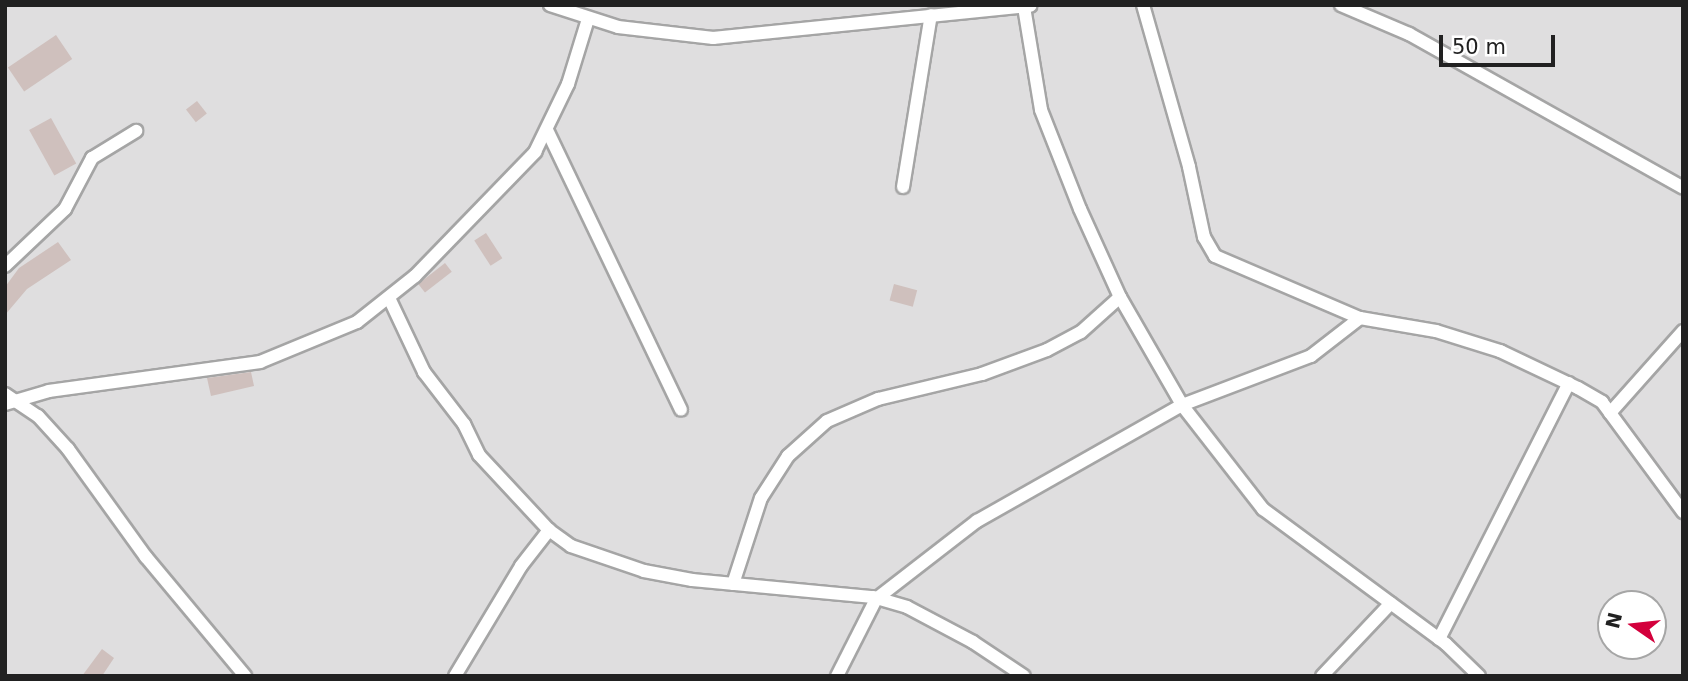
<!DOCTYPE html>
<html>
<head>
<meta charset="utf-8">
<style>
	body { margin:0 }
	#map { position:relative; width:1688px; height:681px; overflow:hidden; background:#f2ebe7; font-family:"DejaVu Sans",sans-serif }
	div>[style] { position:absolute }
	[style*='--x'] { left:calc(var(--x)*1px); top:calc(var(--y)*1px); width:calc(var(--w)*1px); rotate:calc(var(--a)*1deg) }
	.residential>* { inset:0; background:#dfdedf }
	.building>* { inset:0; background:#cfc0bd; transform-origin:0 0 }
	.roads { filter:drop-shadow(2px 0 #a5a5a5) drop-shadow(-2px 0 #a5a5a5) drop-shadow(0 2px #a5a5a5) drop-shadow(0 -2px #a5a5a5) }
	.street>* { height:12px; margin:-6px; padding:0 6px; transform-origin:6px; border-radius:6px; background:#fff }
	span { translate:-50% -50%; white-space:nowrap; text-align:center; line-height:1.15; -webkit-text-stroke:5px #fff; paint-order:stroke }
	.frame { position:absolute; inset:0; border:7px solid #212121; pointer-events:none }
	.north { position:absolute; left:1597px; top:590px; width:70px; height:70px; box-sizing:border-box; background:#fff; border:2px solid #a6a6a6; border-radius:50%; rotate:284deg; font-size:19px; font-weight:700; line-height:28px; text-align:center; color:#212121 }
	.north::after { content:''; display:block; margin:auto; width:24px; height:32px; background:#d3003c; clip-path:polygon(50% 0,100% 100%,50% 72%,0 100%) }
	.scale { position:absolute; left:1439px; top:35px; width:116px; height:32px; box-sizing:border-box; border:4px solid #212121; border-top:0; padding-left:9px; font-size:21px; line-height:24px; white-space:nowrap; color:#212121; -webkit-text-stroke:5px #fff; paint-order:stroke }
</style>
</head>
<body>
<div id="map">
	<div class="residential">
		<div style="clip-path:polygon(evenodd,5px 5px,1683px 5px,1683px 676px,5px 676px,5px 5px,1611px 604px,1653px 604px,1653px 646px,1611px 646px,1611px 604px)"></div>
	</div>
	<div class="building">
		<div style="left:56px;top:35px;width:29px;height:58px;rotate:56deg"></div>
		<div style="left:197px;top:101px;width:16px;height:14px;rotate:52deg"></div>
		<div style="left:51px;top:118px;width:52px;height:25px;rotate:61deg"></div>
		<div style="left:486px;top:233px;width:30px;height:14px;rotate:57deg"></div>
		<div style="clip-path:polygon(58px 242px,71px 260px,27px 289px,5px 315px,5px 287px,19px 268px)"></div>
		<div style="left:445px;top:263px;width:11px;height:34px;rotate:52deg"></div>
		<div style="left:894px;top:284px;width:24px;height:17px;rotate:15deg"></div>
		<div style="clip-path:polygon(251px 372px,254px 386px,211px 396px,207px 378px)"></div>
		<div style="clip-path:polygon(102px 649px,114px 658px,102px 676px,82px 676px)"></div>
	</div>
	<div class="roads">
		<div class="street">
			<div style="--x:550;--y:5;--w:71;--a:17.9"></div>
			<div style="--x:618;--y:27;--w:96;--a:6.6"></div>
			<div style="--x:713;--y:38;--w:319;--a:-5.8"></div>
			<div style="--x:1143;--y:5;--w:168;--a:74.1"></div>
			<div style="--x:1189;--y:167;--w:72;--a:77.9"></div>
			<div style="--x:1204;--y:237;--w:22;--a:60"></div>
			<div style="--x:1215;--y:256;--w:158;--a:23.2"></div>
			<div style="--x:1360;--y:318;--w:77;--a:9.7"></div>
			<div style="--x:1436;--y:331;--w:67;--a:17.4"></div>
			<div style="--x:1500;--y:351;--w:86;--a:25.4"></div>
			<div style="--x:1578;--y:388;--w:28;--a:30"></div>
			<div style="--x:1602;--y:402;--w:137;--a:53.6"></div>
			<div style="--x:1341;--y:5;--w:74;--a:23.1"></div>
			<div style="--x:1409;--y:34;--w:314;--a:29.3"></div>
			<div style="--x:1024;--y:7;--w:104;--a:80.6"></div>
			<div style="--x:1041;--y:110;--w:106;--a:68.5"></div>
			<div style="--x:1080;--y:209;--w:97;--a:65.6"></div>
			<div style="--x:1120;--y:297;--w:125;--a:60.1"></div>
			<div style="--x:1182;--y:405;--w:132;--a:52.1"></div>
			<div style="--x:1263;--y:509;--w:227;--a:36.4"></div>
			<div style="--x:1446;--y:644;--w:46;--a:44.1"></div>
			<div style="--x:547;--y:130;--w:310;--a:64.4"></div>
			<div style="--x:903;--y:187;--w:174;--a:-80.8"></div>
			<div style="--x:5;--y:266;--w:83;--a:-43.5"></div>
			<div style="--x:65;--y:209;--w:58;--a:-62.1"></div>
			<div style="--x:92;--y:158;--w:52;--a:-31.5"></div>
			<div style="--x:390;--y:300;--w:80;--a:64.7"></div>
			<div style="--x:424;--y:372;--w:66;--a:52.4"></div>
			<div style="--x:464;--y:424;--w:34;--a:64"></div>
			<div style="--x:479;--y:455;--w:103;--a:47"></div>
			<div style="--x:549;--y:530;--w:27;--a:36"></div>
			<div style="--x:571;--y:546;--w:77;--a:18.9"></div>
			<div style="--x:644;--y:571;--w:49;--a:10.6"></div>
			<div style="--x:692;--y:580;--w:182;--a:5.4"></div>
			<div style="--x:873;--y:597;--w:35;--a:16"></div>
			<div style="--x:907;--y:607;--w:75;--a:27.9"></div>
			<div style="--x:973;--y:642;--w:61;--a:33.7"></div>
			<div style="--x:5;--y:394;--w:40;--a:34"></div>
			<div style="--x:38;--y:416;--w:45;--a:47.7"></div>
			<div style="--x:68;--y:449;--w:133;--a:54.2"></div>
			<div style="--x:146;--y:557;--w:155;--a:50.2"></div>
			<div style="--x:5;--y:404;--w:46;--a:-16.5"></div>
			<div style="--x:49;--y:391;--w:213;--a:-7.8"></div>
			<div style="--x:260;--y:362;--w:105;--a:-22.4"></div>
			<div style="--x:357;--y:322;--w:74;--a:-38.4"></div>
			<div style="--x:415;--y:276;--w:173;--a:-45.9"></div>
			<div style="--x:535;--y:152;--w:76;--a:-64.1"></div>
			<div style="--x:568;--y:84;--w:68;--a:-72.9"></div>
			<div style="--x:1610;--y:413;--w:110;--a:-48.3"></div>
			<div style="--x:733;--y:584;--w:90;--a:-72"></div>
			<div style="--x:761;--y:498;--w:50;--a:-57.3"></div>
			<div style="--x:788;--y:456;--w:52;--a:-41.9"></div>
			<div style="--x:827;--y:421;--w:56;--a:-23.3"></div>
			<div style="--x:878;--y:399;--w:107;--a:-13.5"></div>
			<div style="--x:982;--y:374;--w:69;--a:-20.3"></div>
			<div style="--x:1047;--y:350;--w:38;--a:-28"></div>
			<div style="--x:1081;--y:332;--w:52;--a:-41.9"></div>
			<div style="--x:1439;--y:639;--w:287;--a:-63.1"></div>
			<div style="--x:455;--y:676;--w:128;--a:-59"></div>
			<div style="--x:521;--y:566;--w:46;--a:-52.1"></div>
			<div style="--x:837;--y:676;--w:86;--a:-63.1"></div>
			<div style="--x:876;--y:599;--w:128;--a:-37.7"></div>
			<div style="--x:977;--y:521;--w:236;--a:-29.5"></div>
			<div style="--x:1182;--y:405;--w:138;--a:-20.8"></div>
			<div style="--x:1311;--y:356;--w:62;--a:-37.8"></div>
			<div style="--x:1322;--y:676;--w:100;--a:-46.6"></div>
		</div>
	</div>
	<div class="frame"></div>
	<div class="north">N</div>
	<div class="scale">50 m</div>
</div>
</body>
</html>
